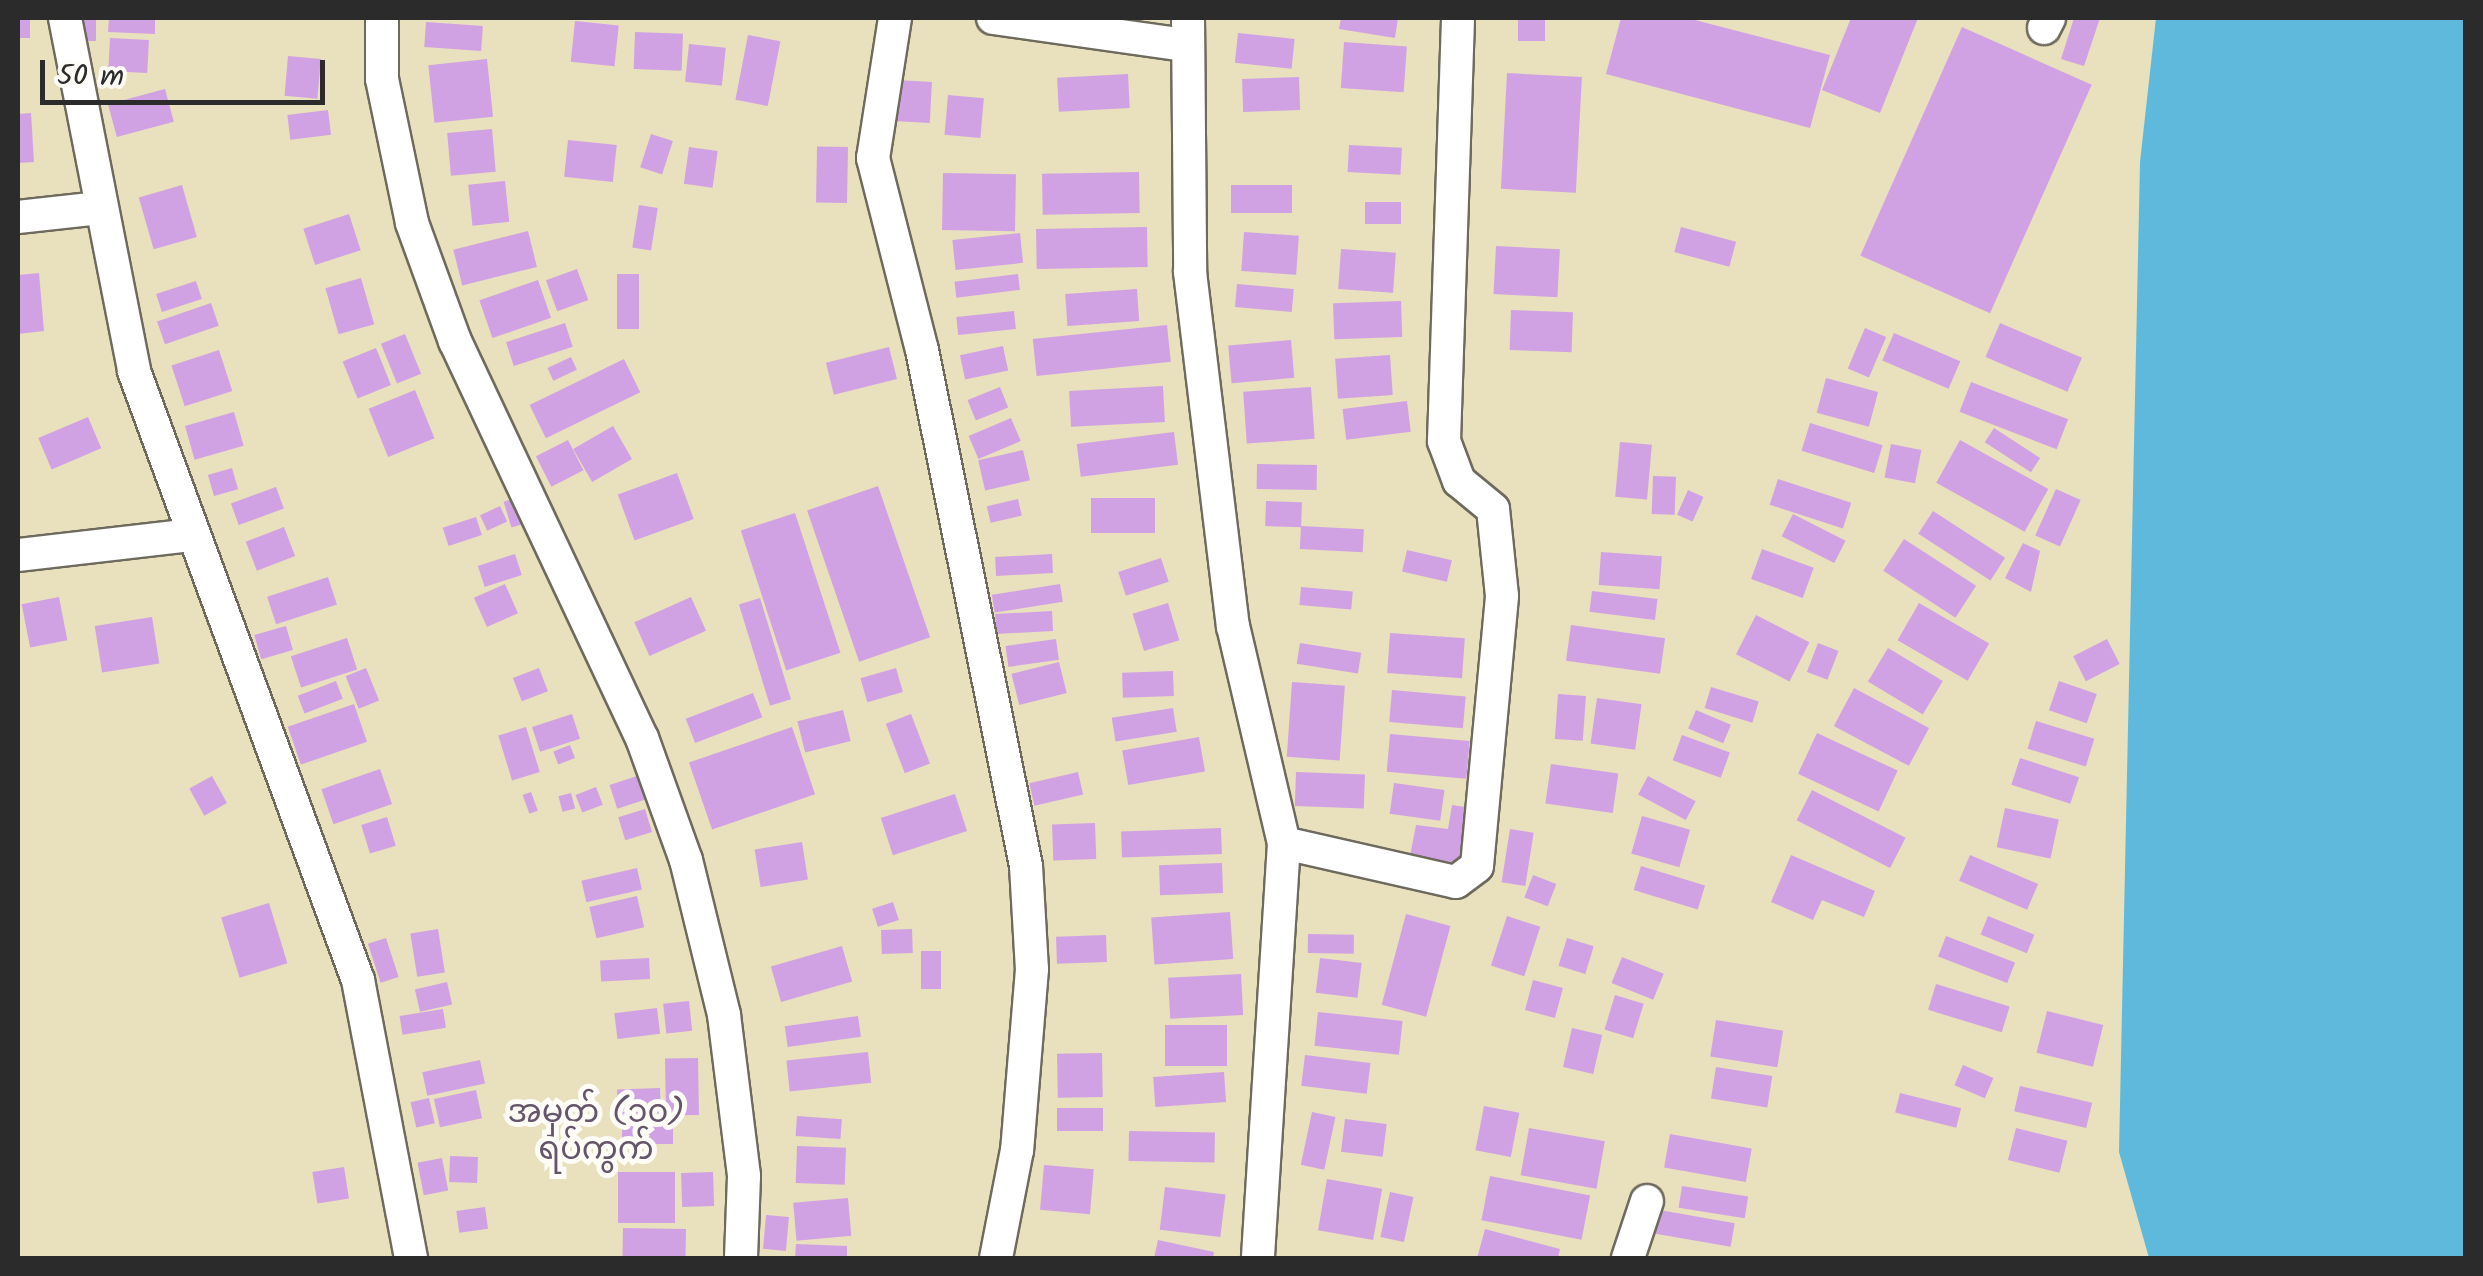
<!DOCTYPE html>
<html>
<head>
<meta charset="utf-8">
<style>
	body { margin:0 }
	#map { position:relative; width:2483px; height:1276px; overflow:hidden; background:#e9e0bd; font-family:Kalam,"Noto Sans Myanmar",sans-serif }
	div>[style] { position:absolute }
	[style*='--x'] { left:calc(var(--x)*1px); top:calc(var(--y)*1px); width:calc(var(--w)*1px); rotate:calc(var(--a)*1deg) }
	.water>* { inset:0; background:#5fb9dc }
	.building>* { inset:0; background:#d1a2e3; transform-origin:0 0 }
	.roads { filter:drop-shadow(2px 0 #6e6a5e) drop-shadow(-2px 0 #6e6a5e) drop-shadow(0 2px #6e6a5e) drop-shadow(0 -2px #6e6a5e) }
	.street>* { height:32px; margin:-16px; padding:0 16px; transform-origin:16px; border-radius:16px; background:#fff }
	span { translate:-50% -50%; white-space:nowrap; text-align:center; line-height:1.15; -webkit-text-stroke:10px #fdfcf7; paint-order:stroke }
	.quarter-label { font-size:32px; color:#65556b }
	.frame { position:absolute; inset:0; border:20px solid #2b2b2b; pointer-events:none }
	.scale { position:absolute; left:40px; top:60px; width:285px; height:45px; box-sizing:border-box; border:5px solid #2b2b2b; border-top:0; padding-left:12px; font-size:30px; line-height:35px; white-space:nowrap; color:#2b2b2b; -webkit-text-stroke:8px #fdfcf7; paint-order:stroke }
</style>
</head>
<body>
<div id="map">
	<div class="water">
		<div style="clip-path:polygon(2156px 18px,2465px 18px,2465px 1258px,2149px 1258px,2119px 1152px,2140px 162px)"></div>
	</div>
	<div class="building">
		<div style="left:18px;top:18px;width:12px;height:20px"></div>
		<div style="left:78px;top:18px;width:18px;height:23px"></div>
		<div style="clip-path:polygon(109px 18px,155px 18px,155px 34px,108px 32px)"></div>
		<div style="clip-path:polygon(1341px 18px,1398px 18px,1395px 38px,1339px 29px)"></div>
		<div style="left:1518px;top:18px;width:27px;height:23px"></div>
		<div style="clip-path:polygon(1621px 18px,1687px 18px,1830px 55px,1810px 128px,1606px 74px)"></div>
		<div style="clip-path:polygon(1851px 18px,1918px 18px,1880px 113px,1822px 90px)"></div>
		<div style="clip-path:polygon(2074px 18px,2100px 18px,2084px 66px,2061px 59px)"></div>
		<div style="left:575px;top:21px;width:44px;height:41px;rotate:6deg"></div>
		<div style="left:426px;top:22px;width:57px;height:25px;rotate:4deg"></div>
		<div style="left:1962px;top:27px;width:142px;height:250px;rotate:24deg"></div>
		<div style="left:635px;top:32px;width:48px;height:37px;rotate:2deg"></div>
		<div style="left:1238px;top:33px;width:57px;height:30px;rotate:6deg"></div>
		<div style="left:748px;top:35px;width:33px;height:66px;rotate:11deg"></div>
		<div style="left:110px;top:38px;width:39px;height:33px;rotate:3deg"></div>
		<div style="left:1344px;top:42px;width:63px;height:46px;rotate:4deg"></div>
		<div style="left:689px;top:44px;width:37px;height:38px;rotate:6deg"></div>
		<div style="left:288px;top:56px;width:33px;height:40px;rotate:5deg"></div>
		<div style="left:487px;top:59px;width:58px;height:59px;rotate:84deg"></div>
		<div style="left:1507px;top:73px;width:75px;height:116px;rotate:3deg"></div>
		<div style="left:1128px;top:74px;width:34px;height:71px;rotate:87deg"></div>
		<div style="left:1299px;top:77px;width:33px;height:57px;rotate:88deg"></div>
		<div style="left:895px;top:80px;width:37px;height:41px;rotate:3deg"></div>
		<div style="left:165px;top:89px;width:34px;height:59px;rotate:75deg"></div>
		<div style="left:948px;top:95px;width:36px;height:40px;rotate:5deg"></div>
		<div style="left:328px;top:110px;width:25px;height:41px;rotate:83deg"></div>
		<div style="clip-path:polygon(31px 113px,34px 162px,18px 163px,18px 114px)"></div>
		<div style="left:492px;top:129px;width:43px;height:45px;rotate:85deg"></div>
		<div style="left:651px;top:134px;width:23px;height:35px;rotate:18deg"></div>
		<div style="left:568px;top:140px;width:49px;height:37px;rotate:6deg"></div>
		<div style="left:1349px;top:145px;width:53px;height:27px;rotate:3deg"></div>
		<div style="left:689px;top:147px;width:29px;height:37px;rotate:8deg"></div>
		<div style="left:848px;top:147px;width:56px;height:31px;rotate:91deg"></div>
		<div style="left:1139px;top:172px;width:41px;height:97px;rotate:89deg"></div>
		<div style="left:943px;top:173px;width:73px;height:57px;rotate:1deg"></div>
		<div style="left:505px;top:181px;width:41px;height:37px;rotate:84deg"></div>
		<div style="left:182px;top:185px;width:54px;height:45px;rotate:74deg"></div>
		<div style="left:1292px;top:185px;width:28px;height:61px;rotate:90deg"></div>
		<div style="left:1365px;top:202px;width:36px;height:22px"></div>
		<div style="left:639px;top:205px;width:19px;height:43px;rotate:9deg"></div>
		<div style="left:349px;top:214px;width:38px;height:48px;rotate:72deg"></div>
		<div style="left:1147px;top:227px;width:40px;height:111px;rotate:89deg"></div>
		<div style="left:1681px;top:227px;width:57px;height:26px;rotate:15deg"></div>
		<div style="left:528px;top:231px;width:37px;height:77px;rotate:76deg"></div>
		<div style="left:1244px;top:232px;width:55px;height:39px;rotate:4deg"></div>
		<div style="left:1020px;top:233px;width:30px;height:68px;rotate:84deg"></div>
		<div style="left:1496px;top:246px;width:64px;height:48px;rotate:3deg"></div>
		<div style="left:1341px;top:249px;width:55px;height:40px;rotate:4deg"></div>
		<div style="left:577px;top:269px;width:33px;height:33px;rotate:70deg"></div>
		<div style="clip-path:polygon(39px 273px,44px 331px,18px 334px,18px 275px)"></div>
		<div style="left:639px;top:274px;width:55px;height:22px;rotate:90deg"></div>
		<div style="left:1018px;top:274px;width:16px;height:64px;rotate:83deg"></div>
		<div style="left:361px;top:278px;width:48px;height:37px;rotate:74deg"></div>
		<div style="left:538px;top:280px;width:40px;height:62px;rotate:71deg"></div>
		<div style="left:196px;top:281px;width:19px;height:42px;rotate:72deg"></div>
		<div style="left:1237px;top:284px;width:57px;height:23px;rotate:5deg"></div>
		<div style="left:1137px;top:289px;width:32px;height:72px;rotate:86deg"></div>
		<div style="left:1401px;top:301px;width:36px;height:68px;rotate:88deg"></div>
		<div style="left:211px;top:303px;width:24px;height:57px;rotate:71deg"></div>
		<div style="left:1511px;top:310px;width:62px;height:40px;rotate:2deg"></div>
		<div style="left:1014px;top:311px;width:18px;height:58px;rotate:84deg"></div>
		<div style="left:565px;top:323px;width:25px;height:62px;rotate:72deg"></div>
		<div style="left:2000px;top:323px;width:89px;height:37px;rotate:23deg"></div>
		<div style="left:1167px;top:325px;width:37px;height:135px;rotate:84deg"></div>
		<div style="left:1865px;top:328px;width:23px;height:44px;rotate:23deg"></div>
		<div style="left:1894px;top:333px;width:72px;height:30px;rotate:23deg"></div>
		<div style="left:405px;top:334px;width:43px;height:26px;rotate:68deg"></div>
		<div style="left:1291px;top:340px;width:38px;height:63px;rotate:85deg"></div>
		<div style="left:1003px;top:346px;width:25px;height:44px;rotate:78deg"></div>
		<div style="left:889px;top:347px;width:33px;height:65px;rotate:76deg"></div>
		<div style="left:376px;top:348px;width:40px;height:36px;rotate:68deg"></div>
		<div style="left:219px;top:350px;width:43px;height:50px;rotate:72deg"></div>
		<div style="left:1390px;top:355px;width:40px;height:55px;rotate:86deg"></div>
		<div style="left:571px;top:357px;width:14px;height:26px;rotate:65deg"></div>
		<div style="left:624px;top:359px;width:37px;height:105px;rotate:64deg"></div>
		<div style="left:1826px;top:378px;width:54px;height:36px;rotate:15deg"></div>
		<div style="left:1971px;top:382px;width:104px;height:32px;rotate:21deg"></div>
		<div style="left:1163px;top:386px;width:36px;height:94px;rotate:87deg"></div>
		<div style="left:1000px;top:387px;width:22px;height:35px;rotate:68deg"></div>
		<div style="left:1311px;top:387px;width:52px;height:68px;rotate:86deg"></div>
		<div style="left:415px;top:390px;width:52px;height:50px;rotate:68deg"></div>
		<div style="left:1407px;top:401px;width:31px;height:65px;rotate:83deg"></div>
		<div style="left:234px;top:412px;width:35px;height:51px;rotate:74deg"></div>
		<div style="left:88px;top:417px;width:34px;height:54px;rotate:67deg"></div>
		<div style="left:1011px;top:418px;width:25px;height:46px;rotate:67deg"></div>
		<div style="left:1810px;top:423px;width:76px;height:29px;rotate:17deg"></div>
		<div style="left:613px;top:426px;width:38px;height:46px;rotate:60deg"></div>
		<div style="left:1994px;top:428px;width:55px;height:17px;rotate:33deg"></div>
		<div style="left:1174px;top:432px;width:33px;height:98px;rotate:83deg"></div>
		<div style="left:568px;top:440px;width:34px;height:36px;rotate:63deg"></div>
		<div style="left:1960px;top:440px;width:101px;height:49px;rotate:29deg"></div>
		<div style="left:1620px;top:442px;width:32px;height:55px;rotate:5deg"></div>
		<div style="left:1891px;top:444px;width:31px;height:34px;rotate:11deg"></div>
		<div style="left:1023px;top:450px;width:31px;height:46px;rotate:77deg"></div>
		<div style="left:1257px;top:464px;width:60px;height:25px;rotate:1deg"></div>
		<div style="left:232px;top:468px;width:22px;height:25px;rotate:74deg"></div>
		<div style="left:677px;top:473px;width:49px;height:63px;rotate:70deg"></div>
		<div style="left:1653px;top:476px;width:23px;height:38px;rotate:2deg"></div>
		<div style="left:1778px;top:479px;width:77px;height:27px;rotate:18deg"></div>
		<div style="left:878px;top:486px;width:160px;height:75px;rotate:71deg"></div>
		<div style="left:276px;top:487px;width:23px;height:48px;rotate:70deg"></div>
		<div style="left:2056px;top:489px;width:27px;height:51px;rotate:24deg"></div>
		<div style="left:1688px;top:490px;width:17px;height:27px;rotate:24deg"></div>
		<div style="left:516px;top:498px;width:27px;height:13px;rotate:73deg"></div>
		<div style="left:1155px;top:498px;width:35px;height:64px;rotate:90deg"></div>
		<div style="left:1018px;top:499px;width:17px;height:32px;rotate:77deg"></div>
		<div style="left:1266px;top:501px;width:36px;height:25px;rotate:2deg"></div>
		<div style="left:500px;top:506px;width:17px;height:22px;rotate:65deg"></div>
		<div style="left:1933px;top:511px;width:86px;height:27px;rotate:33deg"></div>
		<div style="left:795px;top:513px;width:147px;height:57px;rotate:72deg"></div>
		<div style="left:1793px;top:514px;width:59px;height:25px;rotate:27deg"></div>
		<div style="left:476px;top:517px;width:19px;height:35px;rotate:72deg"></div>
		<div style="left:1301px;top:526px;width:63px;height:23px;rotate:3deg"></div>
		<div style="left:284px;top:527px;width:31px;height:41px;rotate:69deg"></div>
		<div style="left:1904px;top:539px;width:86px;height:38px;rotate:33deg"></div>
		<div style="clip-path:polygon(2023px 543px,2040px 551px,2031px 592px,2005px 578px)"></div>
		<div style="left:1762px;top:549px;width:55px;height:32px;rotate:20deg"></div>
		<div style="left:1407px;top:550px;width:46px;height:22px;rotate:13deg"></div>
		<div style="left:1601px;top:552px;width:61px;height:33px;rotate:4deg"></div>
		<div style="left:515px;top:554px;width:22px;height:39px;rotate:72deg"></div>
		<div style="left:1052px;top:554px;width:19px;height:57px;rotate:87deg"></div>
		<div style="left:1161px;top:558px;width:25px;height:45px;rotate:72deg"></div>
		<div style="left:328px;top:577px;width:29px;height:64px;rotate:72deg"></div>
		<div style="left:505px;top:584px;width:32px;height:34px;rotate:66deg"></div>
		<div style="left:1060px;top:584px;width:18px;height:69px;rotate:81deg"></div>
		<div style="left:1301px;top:587px;width:52px;height:18px;rotate:5deg"></div>
		<div style="left:1592px;top:591px;width:66px;height:21px;rotate:7deg"></div>
		<div style="left:59px;top:597px;width:44px;height:38px;rotate:79deg"></div>
		<div style="left:691px;top:597px;width:37px;height:62px;rotate:66deg"></div>
		<div style="left:760px;top:598px;width:106px;height:22px;rotate:73deg"></div>
		<div style="left:1168px;top:603px;width:39px;height:37px;rotate:73deg"></div>
		<div style="left:1919px;top:603px;width:81px;height:43px;rotate:30deg"></div>
		<div style="left:1052px;top:611px;width:20px;height:57px;rotate:87deg"></div>
		<div style="left:1756px;top:615px;width:60px;height:44px;rotate:27deg"></div>
		<div style="left:152px;top:617px;width:47px;height:58px;rotate:81deg"></div>
		<div style="left:1571px;top:625px;width:95px;height:36px;rotate:8deg"></div>
		<div style="left:286px;top:626px;width:25px;height:33px;rotate:74deg"></div>
		<div style="left:1390px;top:633px;width:75px;height:40px;rotate:4deg"></div>
		<div style="left:347px;top:638px;width:33px;height:59px;rotate:72deg"></div>
		<div style="left:1056px;top:639px;width:21px;height:51px;rotate:82deg"></div>
		<div style="left:2107px;top:639px;width:28px;height:38px;rotate:63deg"></div>
		<div style="left:1300px;top:643px;width:62px;height:21px;rotate:9deg"></div>
		<div style="left:1818px;top:643px;width:22px;height:31px;rotate:21deg"></div>
		<div style="left:1888px;top:648px;width:64px;height:39px;rotate:31deg"></div>
		<div style="left:1059px;top:662px;width:32px;height:49px;rotate:76deg"></div>
		<div style="left:366px;top:668px;width:35px;height:22px;rotate:68deg"></div>
		<div style="left:539px;top:668px;width:25px;height:28px;rotate:69deg"></div>
		<div style="left:896px;top:668px;width:25px;height:37px;rotate:74deg"></div>
		<div style="left:1173px;top:671px;width:25px;height:51px;rotate:88deg"></div>
		<div style="left:336px;top:681px;width:19px;height:41px;rotate:69deg"></div>
		<div style="left:2059px;top:681px;width:40px;height:31px;rotate:19deg"></div>
		<div style="left:1292px;top:682px;width:53px;height:75px;rotate:4deg"></div>
		<div style="left:1711px;top:687px;width:50px;height:22px;rotate:17deg"></div>
		<div style="left:1854px;top:688px;width:85px;height:43px;rotate:28deg"></div>
		<div style="left:1392px;top:690px;width:74px;height:32px;rotate:5deg"></div>
		<div style="left:753px;top:693px;width:26px;height:72px;rotate:69deg"></div>
		<div style="left:1558px;top:694px;width:28px;height:45px;rotate:4deg"></div>
		<div style="left:1597px;top:698px;width:45px;height:46px;rotate:8deg"></div>
		<div style="left:354px;top:704px;width:40px;height:70px;rotate:71deg"></div>
		<div style="left:1173px;top:708px;width:24px;height:62px;rotate:81deg"></div>
		<div style="left:843px;top:710px;width:32px;height:47px;rotate:76deg"></div>
		<div style="left:1696px;top:710px;width:38px;height:20px;rotate:23deg"></div>
		<div style="left:572px;top:714px;width:26px;height:42px;rotate:72deg"></div>
		<div style="left:911px;top:714px;width:53px;height:27px;rotate:69deg"></div>
		<div style="left:2036px;top:721px;width:61px;height:29px;rotate:17deg"></div>
		<div style="left:526px;top:727px;width:47px;height:29px;rotate:73deg"></div>
		<div style="left:792px;top:727px;width:71px;height:109px;rotate:71deg"></div>
		<div style="left:1817px;top:733px;width:89px;height:45px;rotate:25deg"></div>
		<div style="left:1390px;top:734px;width:80px;height:38px;rotate:5deg"></div>
		<div style="left:1682px;top:735px;width:51px;height:27px;rotate:20deg"></div>
		<div style="left:1199px;top:737px;width:35px;height:78px;rotate:80deg"></div>
		<div style="left:570px;top:745px;width:14px;height:18px;rotate:69deg"></div>
		<div style="left:2020px;top:758px;width:62px;height:28px;rotate:18deg"></div>
		<div style="left:1551px;top:764px;width:68px;height:40px;rotate:8deg"></div>
		<div style="left:380px;top:769px;width:37px;height:62px;rotate:71deg"></div>
		<div style="left:1078px;top:772px;width:23px;height:50px;rotate:77deg"></div>
		<div style="left:1296px;top:772px;width:69px;height:34px;rotate:2deg"></div>
		<div style="left:640px;top:775px;width:25px;height:32px;rotate:72deg"></div>
		<div style="left:212px;top:776px;width:31px;height:26px;rotate:61deg"></div>
		<div style="left:1648px;top:776px;width:54px;height:21px;rotate:28deg"></div>
		<div style="left:1394px;top:783px;width:51px;height:31px;rotate:8deg"></div>
		<div style="left:596px;top:787px;width:19px;height:22px;rotate:69deg"></div>
		<div style="left:1812px;top:790px;width:105px;height:34px;rotate:27deg"></div>
		<div style="left:531px;top:792px;width:20px;height:9px;rotate:70deg"></div>
		<div style="left:571px;top:793px;width:16px;height:13px;rotate:75deg"></div>
		<div style="left:955px;top:794px;width:39px;height:78px;rotate:72deg"></div>
		<div style="clip-path:polygon(1452px 805px,1472px 808px,1463px 864px,1410px 856px,1416px 825px,1448px 829px)"></div>
		<div style="left:2005px;top:808px;width:55px;height:40px;rotate:12deg"></div>
		<div style="left:645px;top:809px;width:24px;height:28px;rotate:73deg"></div>
		<div style="left:1642px;top:816px;width:50px;height:39px;rotate:16deg"></div>
		<div style="left:387px;top:817px;width:30px;height:27px;rotate:73deg"></div>
		<div style="left:1095px;top:823px;width:36px;height:43px;rotate:88deg"></div>
		<div style="left:1221px;top:828px;width:26px;height:100px;rotate:88deg"></div>
		<div style="left:1510px;top:829px;width:24px;height:54px;rotate:9deg"></div>
		<div style="left:802px;top:842px;width:38px;height:48px;rotate:81deg"></div>
		<div style="clip-path:polygon(1791px 855px,1875px 891px,1864px 917px,1822px 900px,1813px 920px,1771px 902px)"></div>
		<div style="left:1970px;top:855px;width:74px;height:28px;rotate:23deg"></div>
		<div style="left:1222px;top:863px;width:30px;height:63px;rotate:88deg"></div>
		<div style="left:1641px;top:866px;width:67px;height:25px;rotate:17deg"></div>
		<div style="left:637px;top:868px;width:22px;height:57px;rotate:77deg"></div>
		<div style="left:1533px;top:875px;width:25px;height:24px;rotate:21deg"></div>
		<div style="left:637px;top:896px;width:32px;height:49px;rotate:77deg"></div>
		<div style="left:893px;top:902px;width:19px;height:22px;rotate:72deg"></div>
		<div style="left:269px;top:903px;width:63px;height:50px;rotate:73deg"></div>
		<div style="left:1230px;top:912px;width:47px;height:79px;rotate:86deg"></div>
		<div style="left:1406px;top:914px;width:46px;height:94px;rotate:15deg"></div>
		<div style="left:1507px;top:916px;width:35px;height:52px;rotate:18deg"></div>
		<div style="left:1988px;top:916px;width:50px;height:20px;rotate:22deg"></div>
		<div style="left:438px;top:929px;width:44px;height:28px;rotate:81deg"></div>
		<div style="left:912px;top:929px;width:24px;height:31px;rotate:88deg"></div>
		<div style="left:1308px;top:934px;width:46px;height:19px;rotate:1deg"></div>
		<div style="left:1106px;top:935px;width:27px;height:50px;rotate:88deg"></div>
		<div style="left:1946px;top:936px;width:74px;height:22px;rotate:21deg"></div>
		<div style="left:386px;top:938px;width:41px;height:19px;rotate:72deg"></div>
		<div style="left:1567px;top:938px;width:28px;height:29px;rotate:17deg"></div>
		<div style="left:842px;top:946px;width:37px;height:74px;rotate:74deg"></div>
		<div style="left:921px;top:951px;width:20px;height:38px"></div>
		<div style="left:1622px;top:957px;width:45px;height:28px;rotate:22deg"></div>
		<div style="left:649px;top:958px;width:21px;height:49px;rotate:87deg"></div>
		<div style="left:1320px;top:958px;width:42px;height:35px;rotate:7deg"></div>
		<div style="left:1241px;top:974px;width:41px;height:73px;rotate:87deg"></div>
		<div style="left:1533px;top:980px;width:31px;height:31px;rotate:15deg"></div>
		<div style="left:447px;top:982px;width:23px;height:33px;rotate:77deg"></div>
		<div style="left:1936px;top:984px;width:77px;height:27px;rotate:17deg"></div>
		<div style="left:1615px;top:995px;width:30px;height:36px;rotate:17deg"></div>
		<div style="left:689px;top:1001px;width:30px;height:26px;rotate:84deg"></div>
		<div style="left:657px;top:1008px;width:26px;height:43px;rotate:83deg"></div>
		<div style="left:443px;top:1009px;width:19px;height:44px;rotate:81deg"></div>
		<div style="left:2047px;top:1011px;width:58px;height:43px;rotate:14deg"></div>
		<div style="left:1318px;top:1012px;width:85px;height:34px;rotate:6deg"></div>
		<div style="left:858px;top:1016px;width:21px;height:74px;rotate:82deg"></div>
		<div style="left:1716px;top:1020px;width:68px;height:37px;rotate:9deg"></div>
		<div style="left:1227px;top:1025px;width:41px;height:62px;rotate:90deg"></div>
		<div style="left:1572px;top:1028px;width:31px;height:40px;rotate:13deg"></div>
		<div style="left:868px;top:1052px;width:31px;height:82px;rotate:84deg"></div>
		<div style="left:1102px;top:1053px;width:44px;height:45px;rotate:89deg"></div>
		<div style="left:1305px;top:1055px;width:66px;height:31px;rotate:7deg"></div>
		<div style="left:698px;top:1058px;width:57px;height:33px;rotate:89deg"></div>
		<div style="left:480px;top:1060px;width:24px;height:59px;rotate:78deg"></div>
		<div style="left:1963px;top:1065px;width:33px;height:22px;rotate:23deg"></div>
		<div style="left:1716px;top:1067px;width:57px;height:32px;rotate:9deg"></div>
		<div style="left:1224px;top:1072px;width:30px;height:71px;rotate:86deg"></div>
		<div style="left:2020px;top:1086px;width:74px;height:26px;rotate:13deg"></div>
		<div style="left:660px;top:1088px;width:26px;height:43px;rotate:88deg"></div>
		<div style="left:476px;top:1090px;width:29px;height:43px;rotate:78deg"></div>
		<div style="left:1900px;top:1093px;width:63px;height:20px;rotate:14deg"></div>
		<div style="left:429px;top:1098px;width:26px;height:19px;rotate:77deg"></div>
		<div style="left:1484px;top:1106px;width:36px;height:45px;rotate:11deg"></div>
		<div style="left:1057px;top:1108px;width:46px;height:23px"></div>
		<div style="left:1312px;top:1112px;width:24px;height:54px;rotate:12deg"></div>
		<div style="left:797px;top:1116px;width:45px;height:20px;rotate:4deg"></div>
		<div style="left:673px;top:1118px;width:26px;height:51px;rotate:90deg"></div>
		<div style="left:1345px;top:1119px;width:42px;height:33px;rotate:7deg"></div>
		<div style="left:1529px;top:1128px;width:77px;height:48px;rotate:10deg"></div>
		<div style="left:2016px;top:1128px;width:53px;height:33px;rotate:14deg"></div>
		<div style="left:1129px;top:1131px;width:86px;height:30px;rotate:1deg"></div>
		<div style="left:1670px;top:1134px;width:83px;height:34px;rotate:10deg"></div>
		<div style="left:797px;top:1146px;width:49px;height:37px;rotate:2deg"></div>
		<div style="left:450px;top:1156px;width:28px;height:26px;rotate:2deg"></div>
		<div style="left:442px;top:1158px;width:33px;height:25px;rotate:79deg"></div>
		<div style="left:1044px;top:1165px;width:50px;height:45px;rotate:5deg"></div>
		<div style="left:344px;top:1167px;width:32px;height:32px;rotate:81deg"></div>
		<div style="left:618px;top:1172px;width:57px;height:51px"></div>
		<div style="left:713px;top:1172px;width:34px;height:32px;rotate:88deg"></div>
		<div style="left:1490px;top:1176px;width:102px;height:45px;rotate:11deg"></div>
		<div style="left:1327px;top:1179px;width:56px;height:52px;rotate:10deg"></div>
		<div style="left:1682px;top:1186px;width:67px;height:22px;rotate:9deg"></div>
		<div style="left:1165px;top:1187px;width:61px;height:43px;rotate:7deg"></div>
		<div style="left:1390px;top:1192px;width:24px;height:46px;rotate:12deg"></div>
		<div style="left:848px;top:1198px;width:38px;height:55px;rotate:85deg"></div>
		<div style="left:485px;top:1207px;width:22px;height:29px;rotate:82deg"></div>
		<div style="left:1654px;top:1209px;width:82px;height:24px;rotate:10deg"></div>
		<div style="left:766px;top:1215px;width:23px;height:34px;rotate:5deg"></div>
		<div style="left:623px;top:1228px;width:63px;height:30px;rotate:1deg"></div>
		<div style="clip-path:polygon(1485px 1229px,1560px 1249px,1558px 1258px,1477px 1258px)"></div>
		<div style="clip-path:polygon(1158px 1240px,1214px 1252px,1213px 1258px,1154px 1258px)"></div>
		<div style="clip-path:polygon(796px 1244px,847px 1246px,847px 1258px,795px 1258px)"></div>
	</div>
	<div class="roads">
		<div class="street">
			<div style="--x:65;--y:18;--w:360;--a:78.9"></div>
			<div style="--x:134;--y:371;--w:649;--a:69.81"></div>
			<div style="--x:358;--y:980;--w:283;--a:79.2"></div>
			<div style="--x:382;--y:18;--w:61;--a:90"></div>
			<div style="--x:382;--y:79;--w:147;--a:78.2"></div>
			<div style="--x:412;--y:223;--w:126;--a:70"></div>
			<div style="--x:455;--y:341;--w:439;--a:64.8"></div>
			<div style="--x:642;--y:738;--w:130;--a:70.2"></div>
			<div style="--x:686;--y:860;--w:160;--a:76.2"></div>
			<div style="--x:724;--y:1015;--w:162;--a:82.9"></div>
			<div style="--x:744;--y:1176;--w:82;--a:92.1"></div>
			<div style="--x:895;--y:18;--w:142;--a:98.9"></div>
			<div style="--x:873;--y:158;--w:198;--a:75.7"></div>
			<div style="--x:922;--y:350;--w:526;--a:78.6"></div>
			<div style="--x:1026;--y:866;--w:103;--a:86.7"></div>
			<div style="--x:1032;--y:969;--w:182;--a:94.7"></div>
			<div style="--x:1017;--y:1150;--w:110;--a:101"></div>
			<div style="--x:993;--y:18;--w:193;--a:8"></div>
			<div style="--x:1188;--y:18;--w:254;--a:89.5"></div>
			<div style="--x:1190;--y:272;--w:357;--a:83.1"></div>
			<div style="--x:1233;--y:626;--w:223;--a:76.8"></div>
			<div style="--x:1284;--y:843;--w:416;--a:93.6"></div>
			<div style="--x:2044;--y:28;--w:11;--a:-63"></div>
			<div style="--x:18;--y:217;--w:82;--a:-6.3"></div>
			<div style="--x:18;--y:555;--w:175;--a:-6.6"></div>
			<div style="--x:1284;--y:843;--w:176;--a:12.8"></div>
			<div style="--x:1456;--y:882;--w:26;--a:-37"></div>
			<div style="--x:1477;--y:866;--w:271;--a:-84.7"></div>
			<div style="--x:1502;--y:596;--w:87;--a:-95.9"></div>
			<div style="--x:1493;--y:509;--w:44;--a:-140.5"></div>
			<div style="--x:1459;--y:481;--w:43;--a:-110.6"></div>
			<div style="--x:1444;--y:441;--w:423;--a:-88.1"></div>
			<div style="--x:1628;--y:1258;--w:60;--a:-71.6"></div>
		</div>
	</div>
	<div class="quarter-label">
		<span style="left:596px;top:1133px">အမှတ် (၁၀)<br>ရပ်ကွက်</span>
	</div>
	<div class="frame"></div>
	<div class="scale">50 m</div>
</div>
</body>
</html>
